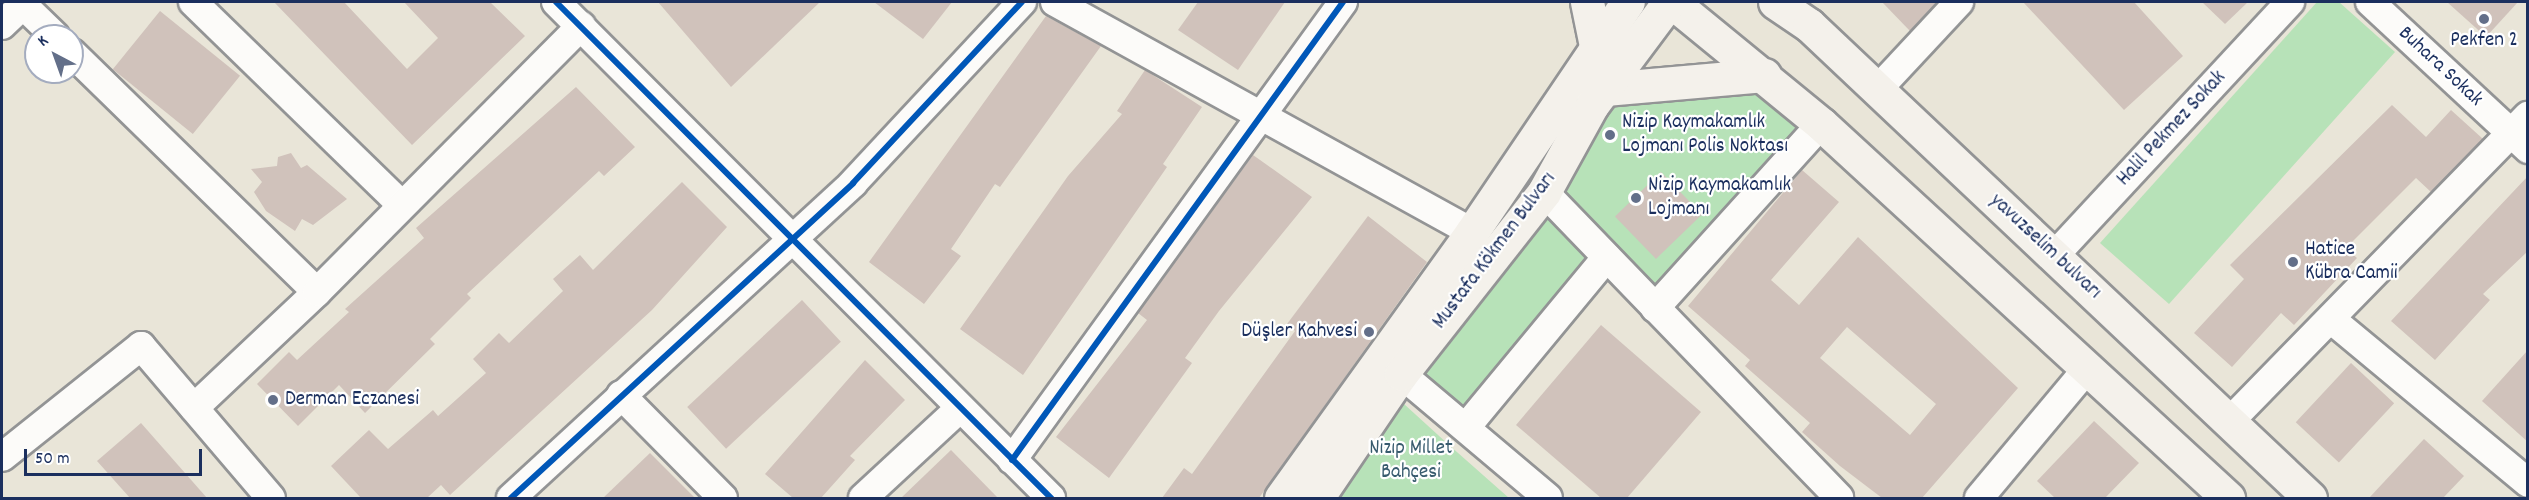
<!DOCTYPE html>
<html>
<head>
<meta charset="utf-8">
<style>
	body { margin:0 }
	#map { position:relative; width:2529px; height:500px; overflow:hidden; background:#e9e5d8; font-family:Dekko,sans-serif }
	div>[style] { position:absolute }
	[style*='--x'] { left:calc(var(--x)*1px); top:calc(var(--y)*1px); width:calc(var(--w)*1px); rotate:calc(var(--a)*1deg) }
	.green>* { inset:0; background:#b7e2b8 }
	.building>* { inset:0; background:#d0c2bb; transform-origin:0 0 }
	.roads { filter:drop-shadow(2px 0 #939495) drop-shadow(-2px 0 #939495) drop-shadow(0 2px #939495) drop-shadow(0 -2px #939495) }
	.street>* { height:28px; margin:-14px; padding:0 14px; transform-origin:14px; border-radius:14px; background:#fcfbf9 }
	.secondary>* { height:33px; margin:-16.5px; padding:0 16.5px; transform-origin:16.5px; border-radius:16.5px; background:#f4f1eb }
	.cycleway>* { height:6px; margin:-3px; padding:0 3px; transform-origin:3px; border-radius:3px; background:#0057b8 }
	.dots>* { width:16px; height:16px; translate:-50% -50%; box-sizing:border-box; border:3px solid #fff; border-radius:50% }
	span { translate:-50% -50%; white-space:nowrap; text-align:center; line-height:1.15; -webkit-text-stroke:4.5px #fff; paint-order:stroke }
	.poi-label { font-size:21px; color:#1b2f5e }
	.left { translate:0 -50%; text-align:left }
	.right { translate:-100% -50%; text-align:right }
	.street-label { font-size:21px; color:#1b2f5e }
	.park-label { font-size:21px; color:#385b6e }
	.frame { position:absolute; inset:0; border:3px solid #1b2f5e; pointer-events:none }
	.north { position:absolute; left:24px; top:24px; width:60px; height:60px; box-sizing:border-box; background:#fff; border:2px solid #a4acbf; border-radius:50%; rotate:319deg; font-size:16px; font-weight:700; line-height:24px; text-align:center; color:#1b2f5e }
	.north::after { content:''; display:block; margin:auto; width:21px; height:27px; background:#636f89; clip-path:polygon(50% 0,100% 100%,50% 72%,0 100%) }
	.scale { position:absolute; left:24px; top:449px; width:178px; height:27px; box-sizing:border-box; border:3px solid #1b2f5e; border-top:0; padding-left:8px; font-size:18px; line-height:21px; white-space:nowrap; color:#1b2f5e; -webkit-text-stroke:4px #fff; paint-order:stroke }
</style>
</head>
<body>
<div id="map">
	<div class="green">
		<div style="clip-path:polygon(2317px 2px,2339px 2px,2395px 52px,2169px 304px,2100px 243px)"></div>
		<div style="clip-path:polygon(1764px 75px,1821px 124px,1655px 308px,1607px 258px,1467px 426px,1401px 374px,1592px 105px)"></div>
		<div style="clip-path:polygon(1404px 404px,1449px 445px,1509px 498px,1338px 498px)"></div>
	</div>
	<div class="building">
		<div style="clip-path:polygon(274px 2px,344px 2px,407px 69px,438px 38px,404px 2px,490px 2px,525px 36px,412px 145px)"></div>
		<div style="clip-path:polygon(658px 2px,820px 2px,731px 87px)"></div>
		<div style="clip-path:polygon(874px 2px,952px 2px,923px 39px)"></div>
		<div style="clip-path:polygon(1198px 2px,1285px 2px,1238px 70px,1178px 30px)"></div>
		<div style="clip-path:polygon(1882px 2px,1937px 2px,1910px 31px)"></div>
		<div style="clip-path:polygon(2023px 2px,2134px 2px,2183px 56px,2124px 110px)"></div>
		<div style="clip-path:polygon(2202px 2px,2248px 2px,2225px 24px)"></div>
		<div style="clip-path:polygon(2447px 2px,2518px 2px,2486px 37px)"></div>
		<div style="left:160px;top:11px;width:103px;height:75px;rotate:39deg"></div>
		<div style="clip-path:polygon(1046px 16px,1101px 46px,1000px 187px,995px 184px,951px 249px,961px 256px,924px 304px,869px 262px)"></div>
		<div style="clip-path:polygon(1145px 70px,1202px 107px,1163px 164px,1167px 167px,1023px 375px,960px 329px,1068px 176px,1122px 114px,1117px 111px)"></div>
		<div style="clip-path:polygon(576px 87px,635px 147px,604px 176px,599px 171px,467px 294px,471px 298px,430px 339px,435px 344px,365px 413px,339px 385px,298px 426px,257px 384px,289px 352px,297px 360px,349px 312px,345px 309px,424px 238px,416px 228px)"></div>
		<div style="clip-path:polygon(2392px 105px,2426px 137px,2451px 110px,2483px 139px,2431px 192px,2416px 178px,2346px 248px,2357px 258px,2294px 325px,2281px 313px,2232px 367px,2194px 333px,2244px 279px,2230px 265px)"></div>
		<div style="clip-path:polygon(291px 153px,301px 168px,307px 165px,347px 199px,313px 225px,302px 219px,295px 231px,266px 211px,254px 192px,262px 182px,251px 169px,277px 166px,278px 157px)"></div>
		<div style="clip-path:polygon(1253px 155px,1312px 197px,1219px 311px,1185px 358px,1192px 363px,1109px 478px,1056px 437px,1147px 320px,1138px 313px)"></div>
		<div style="clip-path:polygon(evenodd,1802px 170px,1839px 202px,1771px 280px,1799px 305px,1858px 237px,2018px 388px,1922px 498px,1882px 498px,1840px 466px,1802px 432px,1810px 423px,1745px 366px,1750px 360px,1688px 306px,1802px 170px,1847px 327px,1936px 404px,1910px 435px,1820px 358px,1847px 327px)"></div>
		<div style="left:1661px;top:172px;width:59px;height:64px;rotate:46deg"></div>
		<div style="clip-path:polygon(2528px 176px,2528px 251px,2483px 294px,2490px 300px,2435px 360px,2391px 321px)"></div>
		<div style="clip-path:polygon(682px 182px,727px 227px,652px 310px,450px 495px,441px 485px,427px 498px,361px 498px,331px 466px,369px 430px,388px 449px,433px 410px,438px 416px,486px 373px,473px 359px,499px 333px,509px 343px,563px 291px,553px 279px,580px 255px,593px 270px)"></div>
		<div style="clip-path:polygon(1368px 216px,1427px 262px,1259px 498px,1162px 498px,1184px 468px,1192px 474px,1295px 331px,1287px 324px)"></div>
		<div style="left:802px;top:300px;width:57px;height:157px;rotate:47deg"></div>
		<div style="clip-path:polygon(1601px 325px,1701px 412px,1627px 498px,1601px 498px,1516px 425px)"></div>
		<div style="clip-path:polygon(2528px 350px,2528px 442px,2482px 401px)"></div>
		<div style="clip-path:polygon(865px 360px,905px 400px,850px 456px,855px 460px,821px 498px,793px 498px,765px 474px)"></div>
		<div style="left:2351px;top:363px;width:59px;height:81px;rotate:43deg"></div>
		<div style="clip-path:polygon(2094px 421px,2139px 463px,2105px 498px,2055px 498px,2037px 481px)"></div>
		<div style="clip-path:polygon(141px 423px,207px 498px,130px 498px,97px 461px)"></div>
		<div style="clip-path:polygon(2424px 439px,2464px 476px,2443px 498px,2369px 498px)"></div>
		<div style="clip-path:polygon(951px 450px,998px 498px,901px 498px)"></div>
		<div style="clip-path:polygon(650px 453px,695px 498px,603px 498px)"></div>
	</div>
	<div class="roads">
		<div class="street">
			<div style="--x:193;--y:2;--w:289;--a:44.2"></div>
			<div style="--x:556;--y:2;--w:701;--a:45.06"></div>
			<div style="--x:1055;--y:2;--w:476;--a:28.9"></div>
			<div style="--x:2370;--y:2;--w:216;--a:42.9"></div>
			<div style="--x:23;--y:5;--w:45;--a:44.1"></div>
			<div style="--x:2;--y:25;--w:33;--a:-44"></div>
			<div style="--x:72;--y:53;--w:342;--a:44.3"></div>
			<div style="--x:1878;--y:89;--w:119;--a:-47"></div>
			<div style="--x:1544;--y:192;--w:425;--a:46"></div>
			<div style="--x:2054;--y:256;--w:347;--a:-47.1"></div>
			<div style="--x:1655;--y:308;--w:248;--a:-47.9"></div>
			<div style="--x:2332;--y:320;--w:255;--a:39.7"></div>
			<div style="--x:1401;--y:374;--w:192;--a:40.1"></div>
			<div style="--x:621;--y:395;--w:145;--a:45.3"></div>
			<div style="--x:194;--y:408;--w:169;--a:-43.3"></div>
			<div style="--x:317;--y:292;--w:375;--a:-45.2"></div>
			<div style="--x:2229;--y:422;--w:428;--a:-45.7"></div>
			<div style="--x:1467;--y:426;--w:219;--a:-50.4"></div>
			<div style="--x:2;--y:457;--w:178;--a:-38.6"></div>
			<div style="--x:141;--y:346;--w:200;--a:49.5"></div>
			<div style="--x:1012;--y:460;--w:565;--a:-54.14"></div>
			<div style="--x:511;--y:498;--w:465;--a:-42.6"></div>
			<div style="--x:853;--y:183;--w:248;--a:-47"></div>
			<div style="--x:863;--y:498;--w:131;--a:-42.8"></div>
			<div style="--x:1979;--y:498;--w:168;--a:-50.1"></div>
		</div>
		<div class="secondary">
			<div style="--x:1587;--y:2;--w:45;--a:78.4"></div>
			<div style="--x:1672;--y:2;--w:193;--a:39.3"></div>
			<div style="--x:1821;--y:124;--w:553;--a:42.58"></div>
			<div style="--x:1775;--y:2;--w:41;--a:34.1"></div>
			<div style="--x:1809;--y:25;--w:689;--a:43.35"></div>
			<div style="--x:1605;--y:89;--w:160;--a:-5"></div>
			<div style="--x:1281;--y:498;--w:327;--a:-54.3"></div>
			<div style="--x:1472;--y:232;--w:278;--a:-55.9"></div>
			<div style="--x:1317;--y:498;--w:150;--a:-55.9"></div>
			<div style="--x:1401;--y:374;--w:231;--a:-51.8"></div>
			<div style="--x:1544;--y:192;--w:99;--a:-61.1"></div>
			<div style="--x:1592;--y:105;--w:129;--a:-53.2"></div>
		</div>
	</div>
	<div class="cycleway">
		<div style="--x:556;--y:2;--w:701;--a:45.06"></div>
		<div style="--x:1012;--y:460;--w:565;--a:-54.14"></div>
		<div style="--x:511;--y:498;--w:465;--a:-42.6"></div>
		<div style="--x:853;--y:183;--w:248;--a:-47"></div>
	</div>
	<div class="dots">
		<div style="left:2484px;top:19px;background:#636f89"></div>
		<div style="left:1610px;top:135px;background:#636f89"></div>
		<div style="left:1636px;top:198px;background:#636f89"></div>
		<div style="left:2293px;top:262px;background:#636f89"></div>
		<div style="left:1369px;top:332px;background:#636f89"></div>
		<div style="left:273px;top:400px;background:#636f89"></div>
	</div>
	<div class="poi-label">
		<span style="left:2484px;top:41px">Pekfen 2</span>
		<span class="left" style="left:1622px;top:135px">Nizip Kaymakamlık<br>Lojmanı Polis Noktası</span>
		<span class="left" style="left:1648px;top:198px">Nizip Kaymakamlık<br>Lojmanı</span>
		<span class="left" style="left:2305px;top:262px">Hatice<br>Kübra Camii</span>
		<span class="right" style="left:1357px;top:332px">Düşler Kahvesi</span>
		<span class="left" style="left:285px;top:400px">Derman Eczanesi</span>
	</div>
	<div class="street-label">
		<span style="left:2440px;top:67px;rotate:43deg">Buhara Sokak</span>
		<span style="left:2172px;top:129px;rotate:-47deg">Halil Pekmez Sokak</span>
		<span style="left:2045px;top:247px;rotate:43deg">yavuzselim bulvarı</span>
		<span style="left:1495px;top:251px;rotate:-53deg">Mustafa Kökmen Bulvarı</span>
	</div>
	<div class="park-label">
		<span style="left:1411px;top:461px">Nizip Millet<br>Bahçesi</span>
	</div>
	<div class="frame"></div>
	<div class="north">K</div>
	<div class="scale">50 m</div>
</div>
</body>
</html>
